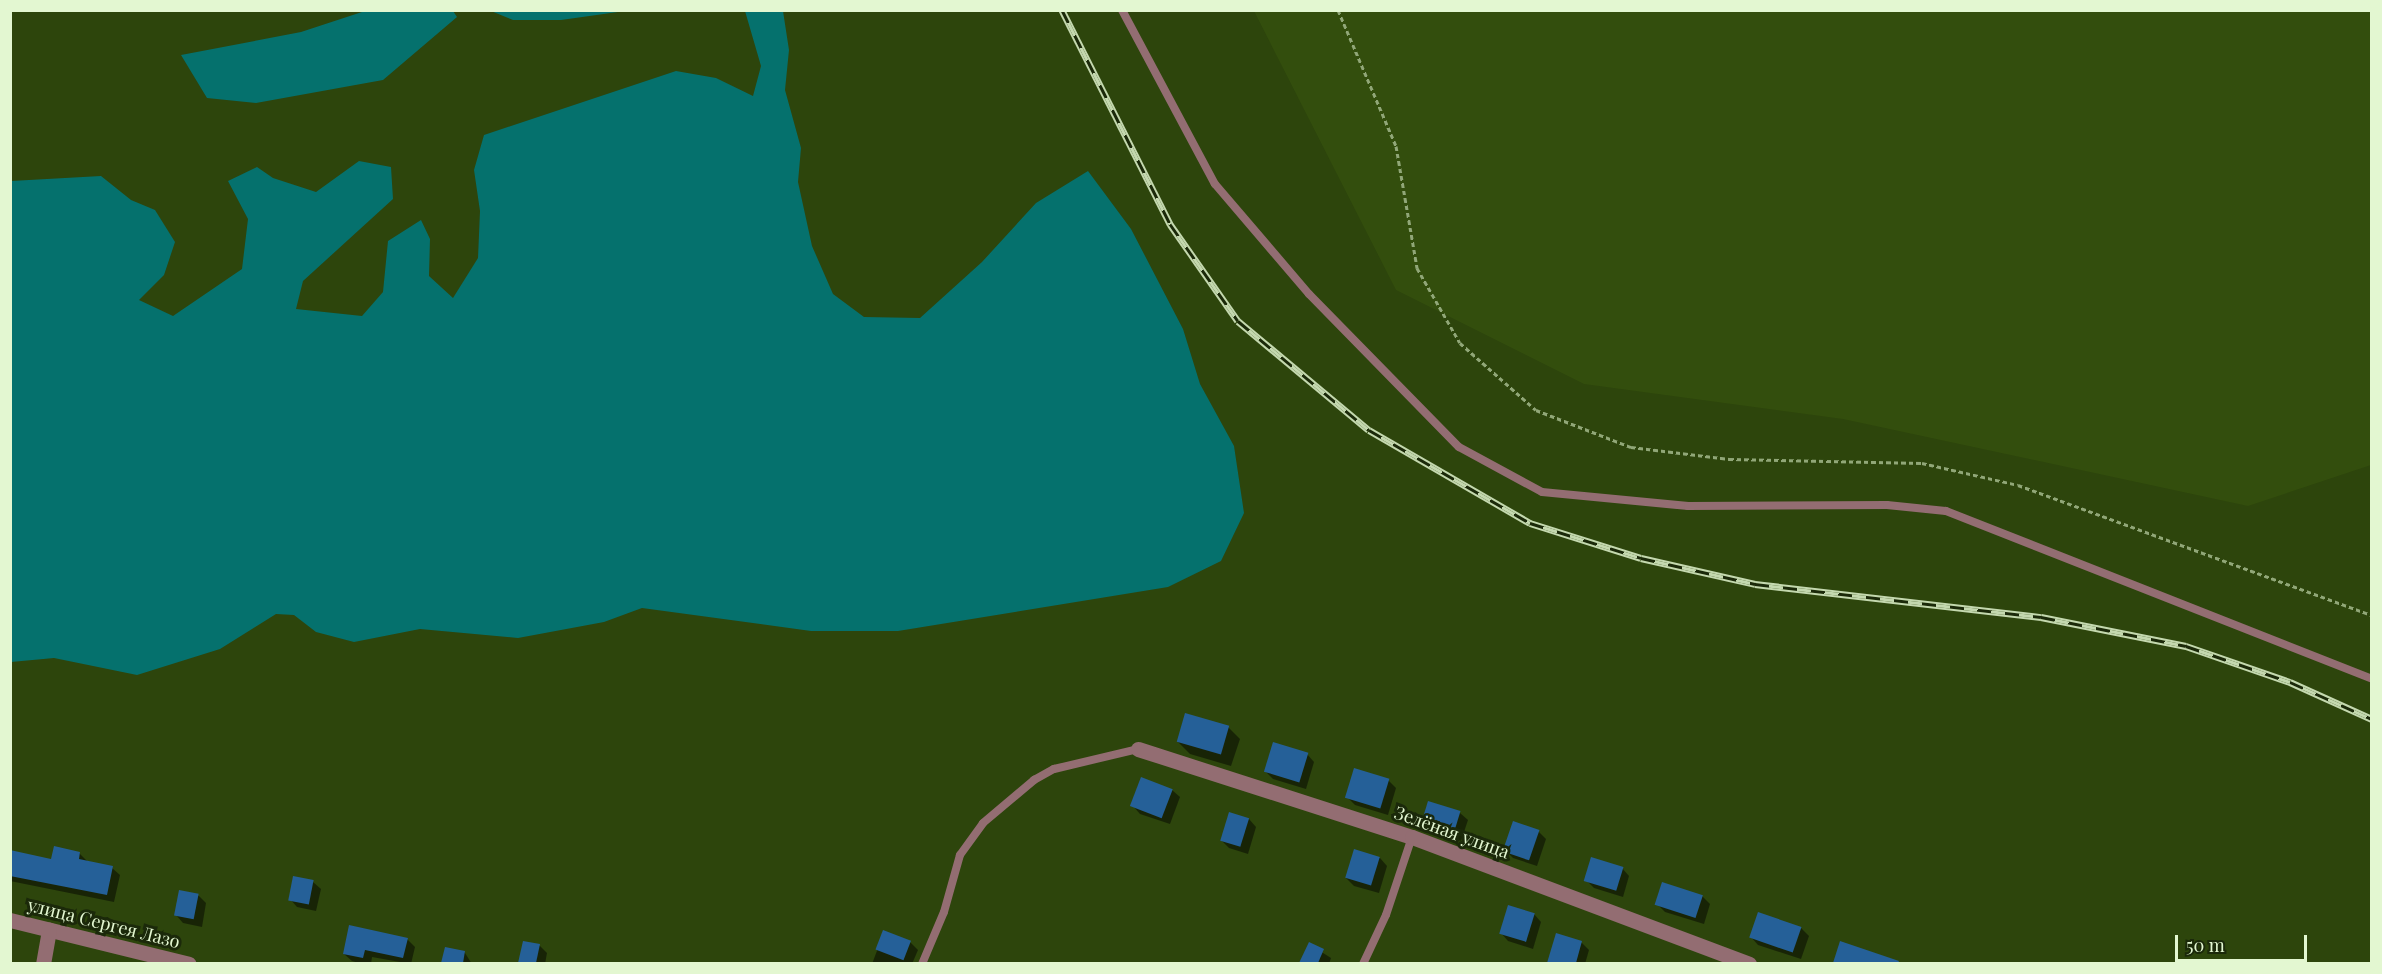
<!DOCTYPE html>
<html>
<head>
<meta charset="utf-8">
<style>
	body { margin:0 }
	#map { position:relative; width:2382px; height:974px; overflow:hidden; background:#2d450c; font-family:"Playfair Display",serif }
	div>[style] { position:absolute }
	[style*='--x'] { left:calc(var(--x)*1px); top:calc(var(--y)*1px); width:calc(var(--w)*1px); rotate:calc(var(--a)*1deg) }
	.built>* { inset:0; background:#334e0d }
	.water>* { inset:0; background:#05716d }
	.shadow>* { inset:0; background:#0007 }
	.building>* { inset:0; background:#256098; transform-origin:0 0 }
	.path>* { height:3px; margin-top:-1.5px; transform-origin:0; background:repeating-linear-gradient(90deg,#91a778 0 4.5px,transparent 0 7.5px) }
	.service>* { height:8px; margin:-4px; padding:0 4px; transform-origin:4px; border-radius:4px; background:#936d72 }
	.minor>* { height:15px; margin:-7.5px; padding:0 7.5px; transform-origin:7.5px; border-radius:7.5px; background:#936d72 }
	.rail>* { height:7px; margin-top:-3.5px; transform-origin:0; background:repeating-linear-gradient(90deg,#1b290a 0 14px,#c4d8af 0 28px); box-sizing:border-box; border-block:2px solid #c4d8af }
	span { translate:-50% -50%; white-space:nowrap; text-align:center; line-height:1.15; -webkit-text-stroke:6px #1b290a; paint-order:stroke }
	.street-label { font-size:18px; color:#e3f7d1 }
	.frame { position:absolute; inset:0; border:12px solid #e3f7d1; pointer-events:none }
	.scale { position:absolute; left:2175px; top:935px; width:132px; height:27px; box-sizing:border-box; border:3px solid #e3f7d1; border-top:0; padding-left:8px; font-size:18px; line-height:21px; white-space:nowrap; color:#e3f7d1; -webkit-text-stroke:4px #1b290a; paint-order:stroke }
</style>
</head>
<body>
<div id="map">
	<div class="built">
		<div style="clip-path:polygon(1254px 11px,2371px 11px,2371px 465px,2248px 506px,1843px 419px,1584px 384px,1396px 290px)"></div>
	</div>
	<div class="water">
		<div style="clip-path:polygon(365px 11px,453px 11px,457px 17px,383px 80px,256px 103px,207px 98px,181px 55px,301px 32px)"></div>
		<div style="clip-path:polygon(491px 11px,625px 11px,561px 20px,513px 20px)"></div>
		<div style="clip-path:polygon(745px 11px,783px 11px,789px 50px,785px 90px,801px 148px,798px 182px,812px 246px,833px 294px,864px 317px,920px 318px,982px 262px,1036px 203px,1088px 171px,1131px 229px,1183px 329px,1200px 384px,1234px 446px,1244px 513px,1221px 561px,1168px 587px,898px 631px,811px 631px,642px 608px,604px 622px,518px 638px,420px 629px,354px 642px,316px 632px,294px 615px,276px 614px,220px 649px,137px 675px,54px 658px,11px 662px,11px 181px,101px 176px,131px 200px,155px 210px,175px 242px,164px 275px,139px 300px,173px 316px,242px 269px,248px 219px,228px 181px,257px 167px,273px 178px,316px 192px,359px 161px,391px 167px,393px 199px,303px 281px,296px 309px,362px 316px,383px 292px,388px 241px,421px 220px,430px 239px,429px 276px,453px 298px,478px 258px,480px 211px,474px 170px,484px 135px,676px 71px,716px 78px,753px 96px,761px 66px)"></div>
	</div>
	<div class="shadow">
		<div style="clip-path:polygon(1228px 727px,1240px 739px,1231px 766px,1190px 754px,1178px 742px)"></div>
		<div style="clip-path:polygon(1307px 754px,1314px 762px,1306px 789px,1273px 779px,1265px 771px)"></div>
		<div style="clip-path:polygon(1388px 780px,1396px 788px,1388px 815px,1355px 805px,1347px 797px)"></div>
		<div style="clip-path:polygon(1172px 790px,1180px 797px,1170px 824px,1140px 814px,1133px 806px)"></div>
		<div style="clip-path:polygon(1460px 813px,1468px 820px,1461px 841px,1430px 831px,1423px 823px)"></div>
		<div style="clip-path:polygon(1249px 819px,1256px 827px,1248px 854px,1229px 848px,1222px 841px)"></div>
		<div style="clip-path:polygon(1538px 831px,1546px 839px,1537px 866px,1513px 858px,1505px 850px)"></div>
		<div style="clip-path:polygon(1355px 851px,1380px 858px,1387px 866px,1379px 893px,1354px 886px,1346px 878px)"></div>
		<div style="clip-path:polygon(10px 852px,52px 861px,79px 853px,87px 861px,112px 868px,120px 875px,114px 902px,10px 881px)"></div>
		<div style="clip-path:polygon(1622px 868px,1629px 876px,1623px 897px,1594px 888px,1586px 880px)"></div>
		<div style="clip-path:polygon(313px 882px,321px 889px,316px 911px,297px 907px,290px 899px)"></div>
		<div style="clip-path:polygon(180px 892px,199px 896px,206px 903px,202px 927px,183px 923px,176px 915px)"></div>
		<div style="clip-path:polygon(1702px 896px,1710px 904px,1704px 924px,1665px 912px,1657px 904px)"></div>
		<div style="clip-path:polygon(1534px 914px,1541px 922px,1533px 949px,1508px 941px,1501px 933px)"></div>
		<div style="clip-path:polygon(1801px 928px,1809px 936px,1801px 959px,1758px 945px,1751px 937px)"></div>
		<div style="clip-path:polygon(884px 932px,910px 942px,918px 950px,912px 964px,872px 964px)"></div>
		<div style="clip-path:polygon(1557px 935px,1582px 943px,1589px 950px,1585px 964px,1549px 962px)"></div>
		<div style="clip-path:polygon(407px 939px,415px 947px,411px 964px,372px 957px,371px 964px,362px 964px,352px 961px,344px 954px)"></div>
		<div style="clip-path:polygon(524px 942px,540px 946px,547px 953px,545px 964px,519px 964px)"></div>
		<div style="clip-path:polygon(1841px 943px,1880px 956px,1888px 964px,1834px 964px)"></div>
		<div style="clip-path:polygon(1309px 944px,1331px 958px,1329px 964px,1301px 964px)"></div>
		<div style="clip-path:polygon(446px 949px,465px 953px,472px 964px,443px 964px)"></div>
	</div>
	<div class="building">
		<div style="left:1185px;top:713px;width:46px;height:30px;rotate:16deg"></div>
		<div style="left:1273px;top:742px;width:37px;height:31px;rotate:17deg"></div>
		<div style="left:1354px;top:768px;width:37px;height:31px;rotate:17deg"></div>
		<div style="left:1141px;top:777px;width:34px;height:31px;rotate:21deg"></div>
		<div style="left:1428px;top:801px;width:34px;height:24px;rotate:17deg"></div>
		<div style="left:1229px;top:812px;width:21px;height:30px;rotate:17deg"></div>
		<div style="left:1513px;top:821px;width:28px;height:32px;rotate:19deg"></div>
		<div style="clip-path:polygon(54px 846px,80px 852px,79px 859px,113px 866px,107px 895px,10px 876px,10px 850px,51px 859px)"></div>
		<div style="left:1354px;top:849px;width:27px;height:30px;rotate:17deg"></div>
		<div style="left:1591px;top:857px;width:34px;height:25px;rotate:17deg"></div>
		<div style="left:293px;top:876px;width:21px;height:25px;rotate:11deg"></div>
		<div style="left:1662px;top:882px;width:43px;height:24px;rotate:18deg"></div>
		<div style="left:179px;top:890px;width:20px;height:26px;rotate:11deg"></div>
		<div style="left:1508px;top:905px;width:28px;height:30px;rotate:17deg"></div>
		<div style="left:1758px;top:912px;width:46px;height:27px;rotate:19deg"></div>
		<div style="clip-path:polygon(349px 925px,408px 938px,403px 958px,365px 950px,363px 958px,343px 954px)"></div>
		<div style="left:883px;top:930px;width:30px;height:21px;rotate:21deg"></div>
		<div style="clip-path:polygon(1556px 933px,1582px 941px,1576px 963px,1547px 963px)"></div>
		<div style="clip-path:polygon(523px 941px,540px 944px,536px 963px,518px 963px)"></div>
		<div style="clip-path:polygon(1840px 941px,1899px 961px,1898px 963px,1833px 963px)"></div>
		<div style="clip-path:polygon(1309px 942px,1324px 949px,1318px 963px,1299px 963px)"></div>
		<div style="clip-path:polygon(445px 947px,465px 951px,463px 963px,441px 963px)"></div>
	</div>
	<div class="path">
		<div style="--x:1338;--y:10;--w:148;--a:66.9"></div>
		<div style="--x:1396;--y:146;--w:124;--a:80.2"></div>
		<div style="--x:1417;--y:268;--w:86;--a:60.2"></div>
		<div style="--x:1460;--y:343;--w:101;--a:41.4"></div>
		<div style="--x:1536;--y:410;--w:102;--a:21.3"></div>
		<div style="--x:1631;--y:447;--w:99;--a:7"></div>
		<div style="--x:1729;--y:459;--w:193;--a:1.2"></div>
		<div style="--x:1922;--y:463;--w:98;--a:12.9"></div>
		<div style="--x:2018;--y:485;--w:377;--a:20.2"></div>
	</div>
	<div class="service">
		<div style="--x:1122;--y:10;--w:197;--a:61.9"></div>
		<div style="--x:1215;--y:184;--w:145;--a:49.5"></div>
		<div style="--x:1309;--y:294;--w:214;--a:45.6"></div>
		<div style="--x:1459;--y:447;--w:94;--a:28.5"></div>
		<div style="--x:1542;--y:492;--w:147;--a:5.5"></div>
		<div style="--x:1688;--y:506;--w:199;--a:-0.3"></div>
		<div style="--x:1887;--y:505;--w:59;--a:5.8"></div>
		<div style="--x:1946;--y:511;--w:458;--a:21.5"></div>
		<div style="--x:922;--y:964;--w:56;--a:-67.1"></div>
		<div style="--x:944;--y:912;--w:59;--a:-74.3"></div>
		<div style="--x:960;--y:855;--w:39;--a:-54"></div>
		<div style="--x:983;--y:823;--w:67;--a:-40.1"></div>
		<div style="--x:1034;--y:780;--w:23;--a:-29"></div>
		<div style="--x:1054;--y:769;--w:86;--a:-13.4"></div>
		<div style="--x:1363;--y:964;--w:54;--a:-64.9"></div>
		<div style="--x:1386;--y:915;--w:82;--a:-71.6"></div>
	</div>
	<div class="minor">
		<div style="--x:1138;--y:749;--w:288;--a:17.8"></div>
		<div style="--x:1412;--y:837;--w:360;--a:20.6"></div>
		<div style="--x:10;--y:920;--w:184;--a:13.8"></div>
		<div style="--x:43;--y:964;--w:35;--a:-80"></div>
	</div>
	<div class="rail">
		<div style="--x:1062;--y:10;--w:240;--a:63.2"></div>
		<div style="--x:1170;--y:224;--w:118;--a:55"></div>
		<div style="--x:1238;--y:321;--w:170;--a:39.8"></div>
		<div style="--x:1369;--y:430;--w:186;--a:30"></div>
		<div style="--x:1530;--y:523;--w:116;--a:17.5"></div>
		<div style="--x:1641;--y:558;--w:117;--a:12.8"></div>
		<div style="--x:1755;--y:584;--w:288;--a:6.6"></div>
		<div style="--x:2041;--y:617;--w:148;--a:11.3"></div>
		<div style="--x:2186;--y:646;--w:110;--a:19.1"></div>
		<div style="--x:2290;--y:682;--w:90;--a:24.3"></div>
	</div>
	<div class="street-label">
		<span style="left:1452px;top:832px;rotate:20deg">Зелёная улица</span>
		<span style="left:104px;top:923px;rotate:14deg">улица Сергея Лазо</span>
	</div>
	<div class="frame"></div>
	<div class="scale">50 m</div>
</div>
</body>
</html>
